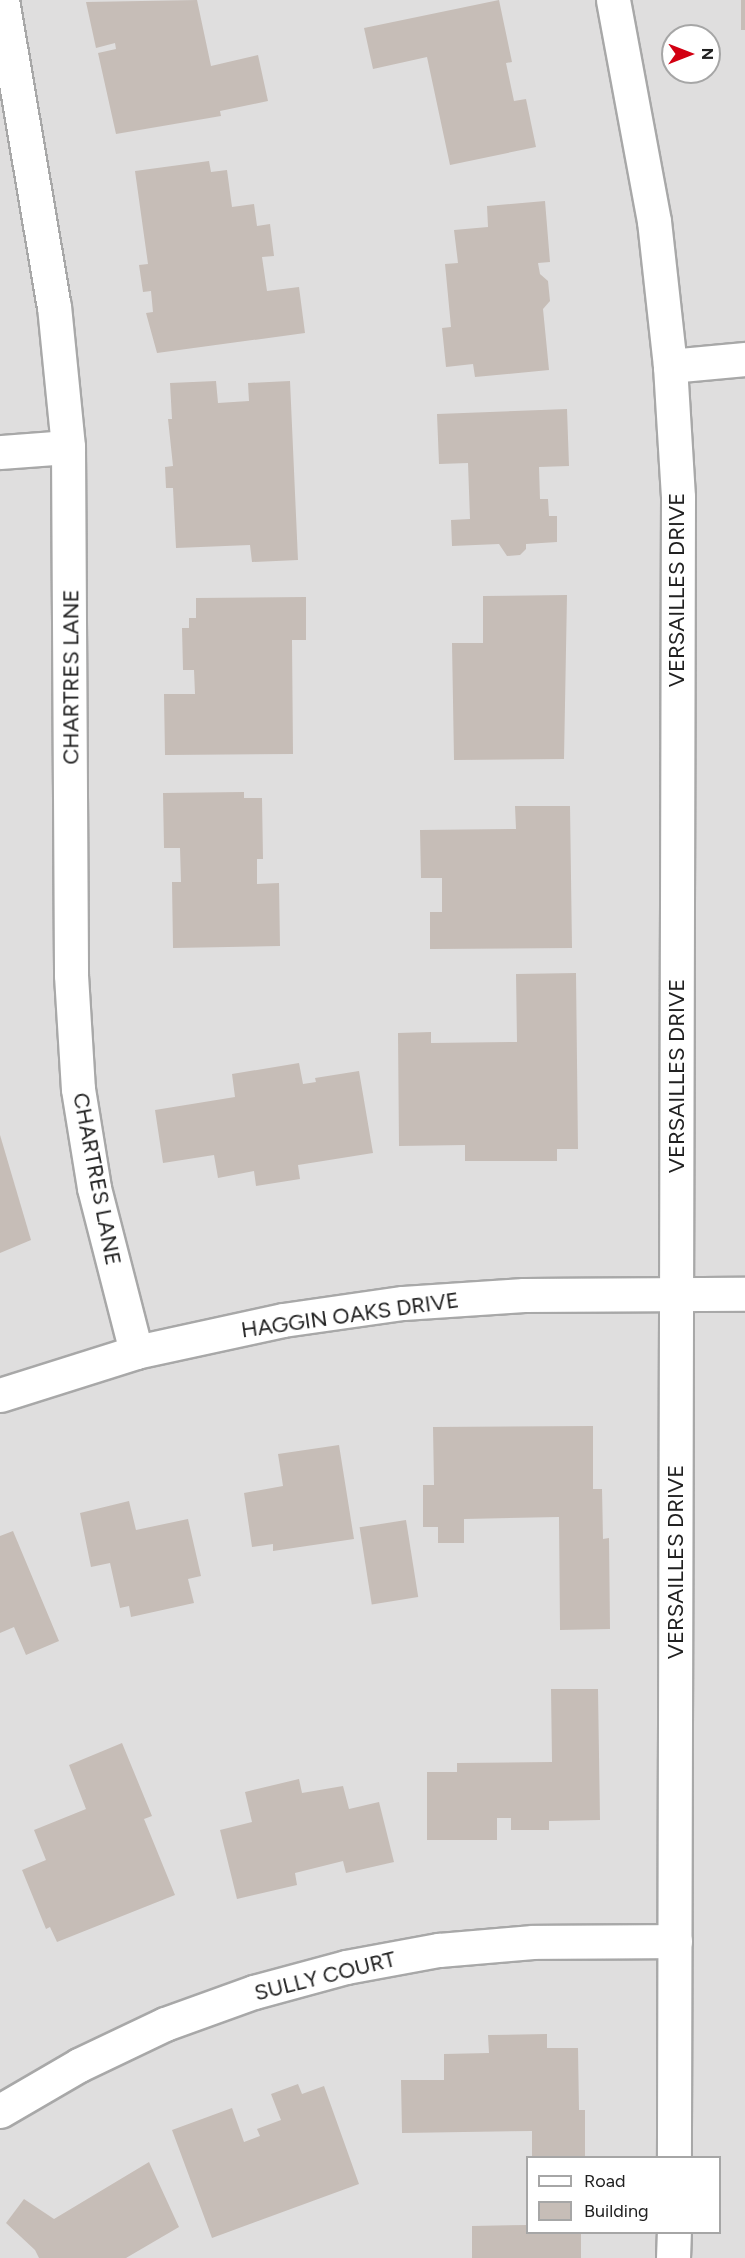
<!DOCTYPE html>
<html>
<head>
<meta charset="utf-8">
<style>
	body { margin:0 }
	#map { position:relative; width:745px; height:2258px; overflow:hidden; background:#f1ede8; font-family:Figtree,sans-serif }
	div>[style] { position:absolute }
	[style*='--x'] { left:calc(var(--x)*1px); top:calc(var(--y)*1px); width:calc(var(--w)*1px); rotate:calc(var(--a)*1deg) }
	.residential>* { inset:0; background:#dfdede }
	.building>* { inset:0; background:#c6bdb7; transform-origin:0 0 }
	.roads { filter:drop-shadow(2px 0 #a8a8a8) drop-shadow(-2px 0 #a8a8a8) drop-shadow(0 2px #a8a8a8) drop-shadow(0 -2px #a8a8a8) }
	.minor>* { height:33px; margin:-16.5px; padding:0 16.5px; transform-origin:16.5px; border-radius:16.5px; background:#fff }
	span { translate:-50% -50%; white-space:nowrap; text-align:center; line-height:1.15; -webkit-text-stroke:5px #fff; paint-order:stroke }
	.street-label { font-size:22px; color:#212121 }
	.legend { position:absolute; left:526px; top:2156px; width:195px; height:78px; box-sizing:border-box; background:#fff; border:2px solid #a6a6a6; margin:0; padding:8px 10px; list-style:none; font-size:18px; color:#212121 }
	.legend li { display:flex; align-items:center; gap:12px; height:30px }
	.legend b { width:30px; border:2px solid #a6a6a6 }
	.north { position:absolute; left:661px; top:24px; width:60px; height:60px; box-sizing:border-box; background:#fff; border:2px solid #a6a6a6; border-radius:50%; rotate:90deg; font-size:16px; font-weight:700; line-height:24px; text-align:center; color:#212121 }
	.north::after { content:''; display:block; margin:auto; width:21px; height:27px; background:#d20012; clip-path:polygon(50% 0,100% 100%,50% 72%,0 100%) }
</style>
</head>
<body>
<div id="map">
	<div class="residential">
		<div style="clip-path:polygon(evenodd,0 0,745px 0,745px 2258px,0 2258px,0 0,673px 36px,709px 36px,709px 72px,673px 72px,673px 36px,0 0,528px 2158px,720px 2158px,720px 2232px,528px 2232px,528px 2158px)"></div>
	</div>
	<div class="building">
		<div style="clip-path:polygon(197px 0,211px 66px,258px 55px,268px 101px,220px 111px,221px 116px,116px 134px,98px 53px,116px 49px,115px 43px,96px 48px,86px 2px)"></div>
		<div style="clip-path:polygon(499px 0,512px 62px,506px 63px,514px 101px,526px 99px,536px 147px,450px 165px,427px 57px,373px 69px,364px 28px)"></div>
		<div style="left:741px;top:0;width:4px;height:30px"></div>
		<div style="clip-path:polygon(209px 161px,211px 172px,227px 170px,232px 207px,254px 204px,257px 226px,270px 224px,274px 256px,262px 257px,267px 291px,299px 287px,305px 333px,157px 353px,146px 313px,153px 312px,151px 291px,143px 292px,139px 265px,148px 264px,135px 171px)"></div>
		<div style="clip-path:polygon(545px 201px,550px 262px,538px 263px,540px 274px,548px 281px,550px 301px,543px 309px,549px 370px,475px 377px,473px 364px,446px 367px,442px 328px,451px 327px,445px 264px,458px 263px,454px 230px,488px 227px,487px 206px)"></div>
		<div style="clip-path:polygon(216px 381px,218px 403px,249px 401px,248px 383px,290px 381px,298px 560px,252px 562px,250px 545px,176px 548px,173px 488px,166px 488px,165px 467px,173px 466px,168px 419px,172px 419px,170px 383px)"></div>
		<div style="clip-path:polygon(567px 409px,569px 466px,539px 467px,540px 499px,548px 499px,549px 516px,557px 516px,557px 542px,526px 544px,526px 549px,520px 555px,507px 556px,499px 544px,452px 546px,451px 520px,470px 519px,468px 463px,439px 464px,437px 414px)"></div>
		<div style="clip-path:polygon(567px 595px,564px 759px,454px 760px,452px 643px,483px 643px,483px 596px)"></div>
		<div style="clip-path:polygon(306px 597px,306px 640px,292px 640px,293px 754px,165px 755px,164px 694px,195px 694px,194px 670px,183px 670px,182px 628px,189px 628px,189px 618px,196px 618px,196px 598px)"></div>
		<div style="clip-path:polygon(244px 792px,244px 798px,262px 798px,263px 859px,257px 859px,257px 884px,279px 883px,280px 946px,173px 948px,172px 882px,181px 882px,180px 848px,164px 848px,163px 793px)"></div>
		<div style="clip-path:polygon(515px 806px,570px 806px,572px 948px,430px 949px,430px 912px,442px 912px,442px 878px,421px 878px,420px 830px,516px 829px)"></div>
		<div style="clip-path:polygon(576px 973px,578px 1149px,557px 1149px,557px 1161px,465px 1161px,465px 1145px,399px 1146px,398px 1033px,431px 1032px,431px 1043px,517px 1042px,516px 974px)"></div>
		<div style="clip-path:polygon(299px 1063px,303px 1084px,316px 1082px,315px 1078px,359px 1071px,373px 1153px,298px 1165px,300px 1179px,256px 1186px,254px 1171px,218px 1178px,214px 1155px,163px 1163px,155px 1110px,235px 1097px,232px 1074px)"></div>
		<div style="clip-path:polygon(0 1135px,31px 1240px,0 1253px)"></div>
		<div style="clip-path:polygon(593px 1426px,593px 1489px,602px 1489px,603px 1539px,609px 1538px,610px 1629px,560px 1630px,559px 1517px,464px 1519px,464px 1543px,438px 1543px,438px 1527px,423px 1527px,423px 1485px,434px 1485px,433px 1427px)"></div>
		<div style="clip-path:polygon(339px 1445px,354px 1539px,273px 1551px,273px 1544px,252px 1547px,244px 1493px,283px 1486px,278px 1454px)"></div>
		<div style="clip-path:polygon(129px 1501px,136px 1530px,188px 1519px,201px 1576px,188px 1579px,194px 1603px,131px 1617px,129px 1606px,120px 1608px,110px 1563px,91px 1567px,80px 1513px)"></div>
		<div style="left:406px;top:1520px;width:78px;height:47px;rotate:81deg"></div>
		<div style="clip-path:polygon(13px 1531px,59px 1641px,26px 1655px,14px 1627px,0 1633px,0 1536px)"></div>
		<div style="clip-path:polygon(551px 1689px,598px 1689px,600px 1820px,549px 1821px,549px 1830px,511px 1830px,511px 1818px,497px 1818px,497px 1840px,427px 1840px,427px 1772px,457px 1772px,457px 1763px,552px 1762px)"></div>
		<div style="clip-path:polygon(122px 1743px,152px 1816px,144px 1819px,175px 1895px,57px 1942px,50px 1927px,46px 1929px,22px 1870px,46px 1860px,34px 1830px,86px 1809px,69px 1765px)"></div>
		<div style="clip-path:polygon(299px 1779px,302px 1793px,343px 1786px,349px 1809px,379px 1802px,394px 1862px,346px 1873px,343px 1861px,295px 1873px,297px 1885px,237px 1899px,220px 1830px,252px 1822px,245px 1792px)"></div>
		<div style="clip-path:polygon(547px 2034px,547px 2048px,578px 2048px,579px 2110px,585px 2110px,585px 2158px,532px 2158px,532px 2131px,402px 2133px,401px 2080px,444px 2080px,444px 2054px,489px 2053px,488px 2035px)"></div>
		<div style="clip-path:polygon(298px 2084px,302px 2094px,324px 2086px,359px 2184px,212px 2238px,172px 2130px,232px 2108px,244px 2142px,260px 2136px,257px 2129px,281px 2120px,271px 2094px)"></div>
		<div style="clip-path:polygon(149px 2162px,179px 2227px,126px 2258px,39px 2258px,35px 2250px,6px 2223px,24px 2199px,54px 2219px)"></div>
		<div style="clip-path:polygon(528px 2225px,528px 2232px,581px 2232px,581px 2258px,472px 2258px,472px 2226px)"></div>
	</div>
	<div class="roads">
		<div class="minor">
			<div style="--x:2;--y:0;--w:310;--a:80.4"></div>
			<div style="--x:54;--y:306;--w:142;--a:84.3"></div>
			<div style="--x:68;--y:447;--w:528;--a:89.67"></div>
			<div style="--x:71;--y:975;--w:114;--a:86.5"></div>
			<div style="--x:78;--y:1089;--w:100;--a:80.8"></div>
			<div style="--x:94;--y:1188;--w:169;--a:75.6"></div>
			<div style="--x:613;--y:0;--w:225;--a:79.5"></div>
			<div style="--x:654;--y:221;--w:146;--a:83.7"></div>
			<div style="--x:670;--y:366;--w:131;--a:86.5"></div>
			<div style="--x:678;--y:497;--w:1661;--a:90.14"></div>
			<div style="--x:670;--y:366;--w:75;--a:-5.3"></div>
			<div style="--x:0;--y:452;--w:68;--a:-4.2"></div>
			<div style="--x:0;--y:1395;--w:143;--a:-17.5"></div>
			<div style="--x:136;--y:1352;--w:150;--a:-12.3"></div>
			<div style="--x:283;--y:1320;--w:121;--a:-8.1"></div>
			<div style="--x:403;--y:1303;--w:121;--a:-3.8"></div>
			<div style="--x:524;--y:1295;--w:221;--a:-0.3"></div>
			<div style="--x:0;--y:2111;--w:91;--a:-30.2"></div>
			<div style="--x:79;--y:2065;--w:95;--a:-25.5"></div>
			<div style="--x:165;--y:2024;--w:95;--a:-19.8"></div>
			<div style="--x:254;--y:1992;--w:95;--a:-15.2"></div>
			<div style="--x:346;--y:1967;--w:95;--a:-10.4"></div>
			<div style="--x:439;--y:1950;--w:94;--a:-4.9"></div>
			<div style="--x:533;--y:1942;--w:142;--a:-0.4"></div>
			<div style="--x:673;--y:2258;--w:26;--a:-88"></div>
		</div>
	</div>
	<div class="street-label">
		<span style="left:677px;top:590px;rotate:-90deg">VERSAILLES DRIVE</span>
		<span style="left:71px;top:677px;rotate:-90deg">CHARTRES LANE</span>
		<span style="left:677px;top:1076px;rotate:-90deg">VERSAILLES DRIVE</span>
		<span style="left:97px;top:1179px;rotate:79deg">CHARTRES LANE</span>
		<span style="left:350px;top:1315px;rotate:-8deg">HAGGIN OAKS DRIVE</span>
		<span style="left:676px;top:1562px;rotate:-90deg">VERSAILLES DRIVE</span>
		<span style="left:325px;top:1976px;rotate:-14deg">SULLY COURT</span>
	</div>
	<ul class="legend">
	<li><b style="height:8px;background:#fff"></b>Road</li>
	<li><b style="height:16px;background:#c6bdb7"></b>Building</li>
	</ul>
	<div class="north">N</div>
</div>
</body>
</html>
